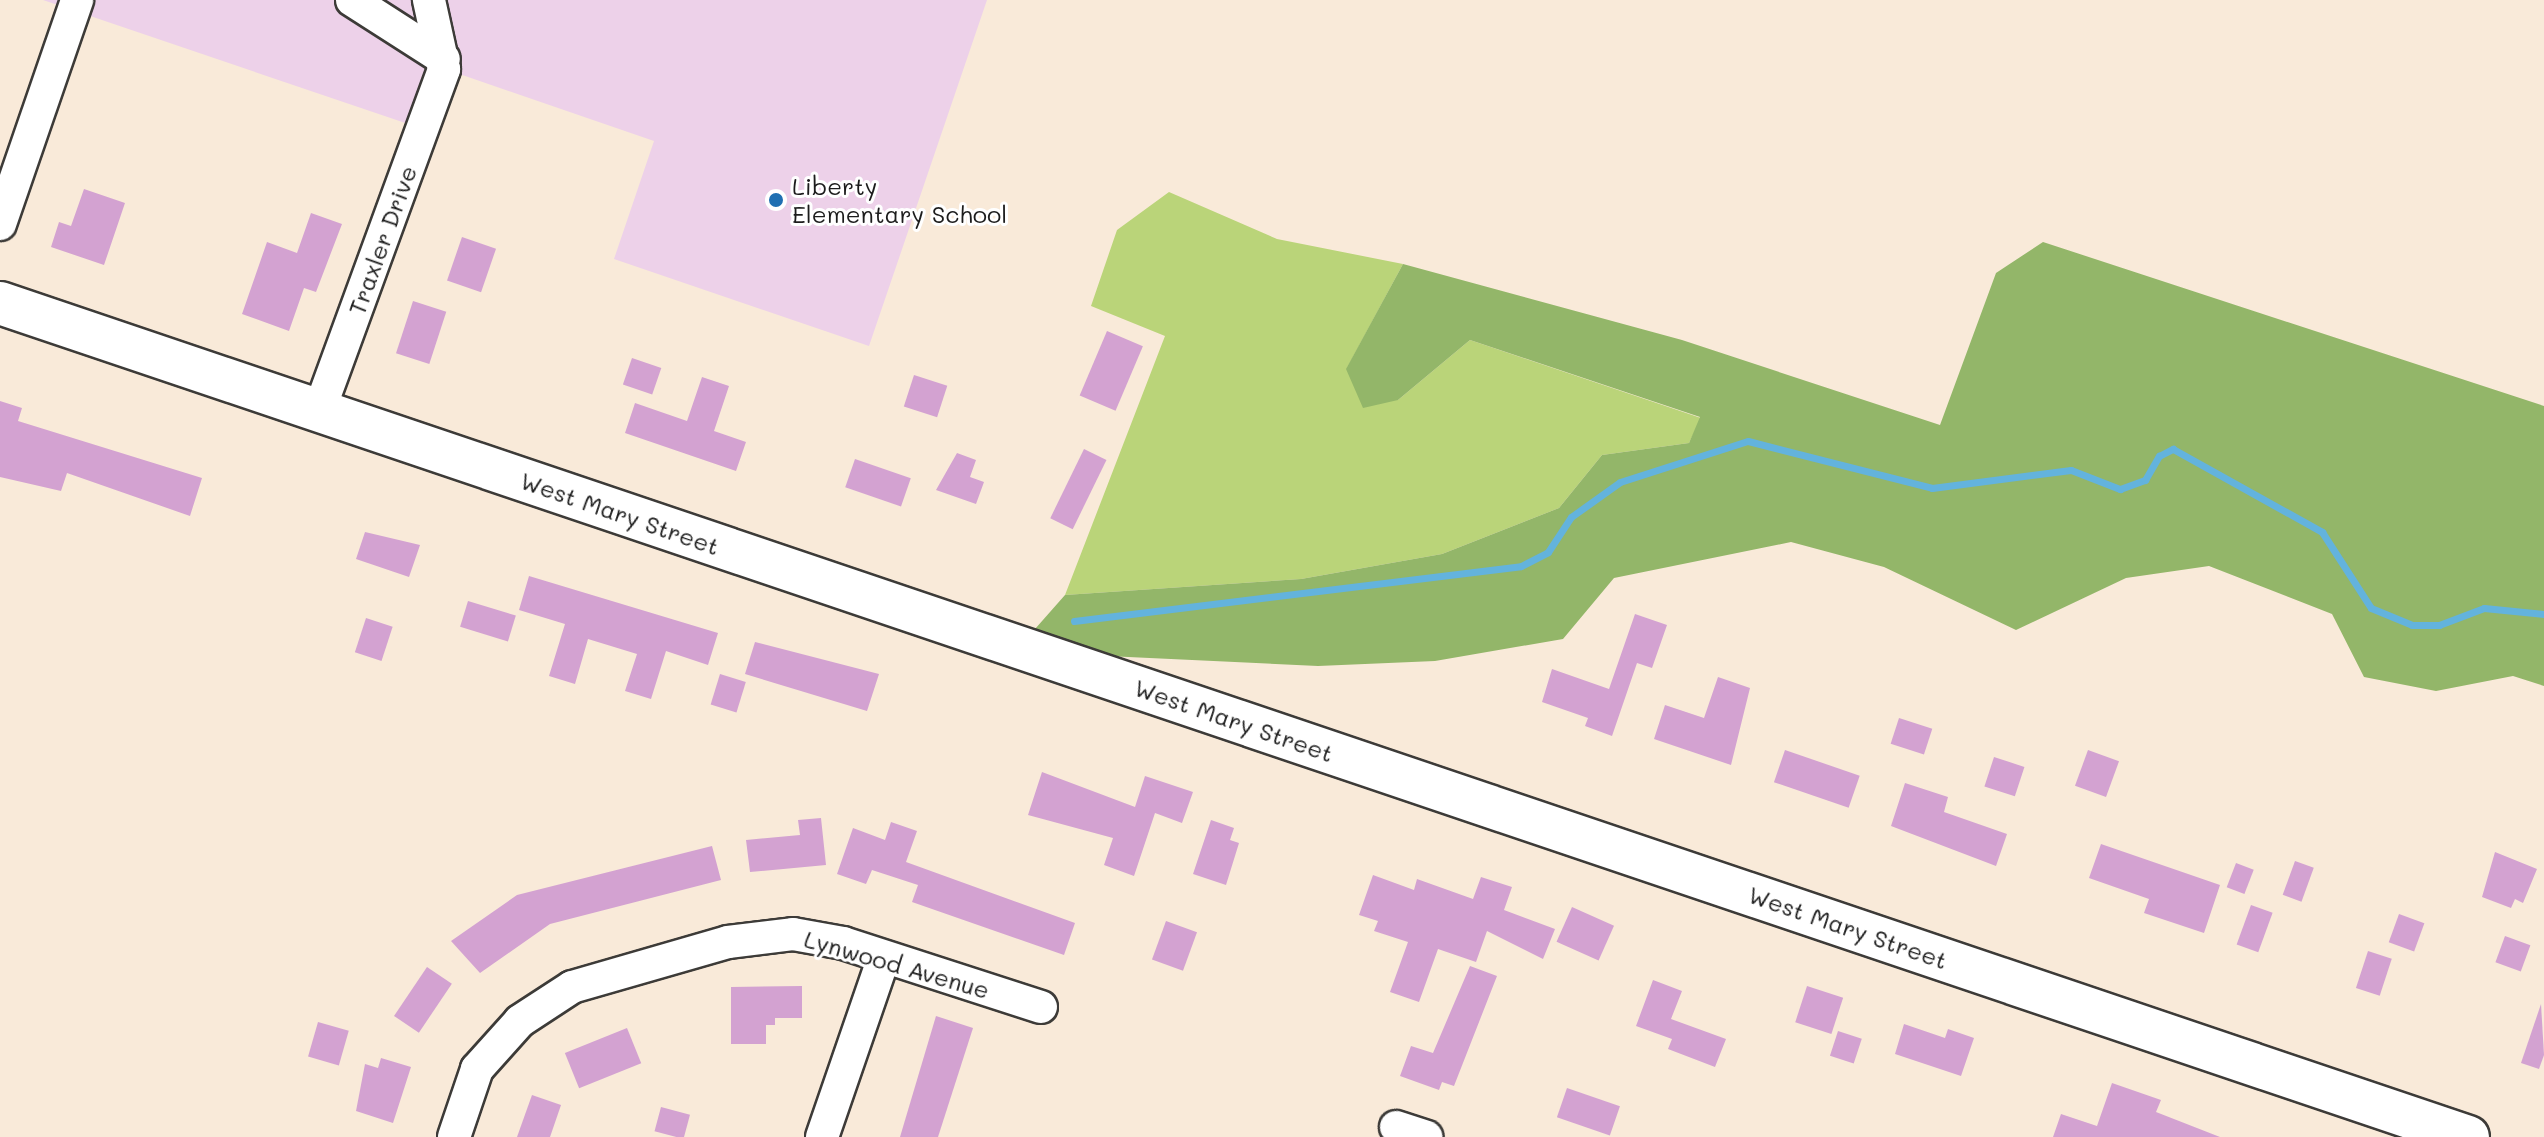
<!DOCTYPE html>
<html>
<head>
<meta charset="utf-8">
<style>
	body { margin:0 }
	#map { position:relative; width:2544px; height:1137px; overflow:hidden; background:#f9ead9; font-family:Mali,sans-serif }
	div>[style] { position:absolute }
	[style*='--x'] { left:calc(var(--x)*1px); top:calc(var(--y)*1px); width:calc(var(--w)*1px); rotate:calc(var(--a)*1deg) }
	.built>* { inset:0; background:#edd1e9 }
	.green>* { inset:0; background:#bad479 }
	.forest>* { inset:0; background:#93b669 }
	.stream>* { height:7px; margin:-3.5px; padding:0 3.5px; transform-origin:3.5px; border-radius:3.5px; background:#63b3dd }
	.building>* { inset:0; background:#d3a2d1; transform-origin:0 0 }
	.roads { filter:drop-shadow(2px 0 #3d3b38) drop-shadow(-2px 0 #3d3b38) drop-shadow(0 2px #3d3b38) drop-shadow(0 -2px #3d3b38) }
	.minor>* { height:32px; margin:-16px; padding:0 16px; transform-origin:16px; border-radius:16px; background:#fff }
	.major>* { height:42px; margin:-21px; padding:0 21px; transform-origin:21px; border-radius:21px; background:#fff }
	.dots>* { width:22px; height:22px; translate:-50% -50%; box-sizing:border-box; border:4px solid #fff; border-radius:50% }
	span { translate:-50% -50%; white-space:nowrap; text-align:center; line-height:1.15; -webkit-text-stroke:6px #fff; paint-order:stroke }
	.poi-label { font-size:24px; color:#1c1c1c }
	.left { translate:0 -50%; text-align:left }
	.street-label { font-size:24px; color:#1c1c1c }
</style>
</head>
<body>
<div id="map">
	<div class="built">
		<div style="clip-path:polygon(43px 0,987px 0,869px 346px,614px 259px,654px 141px,445px 69px,423px 129px)"></div>
	</div>
	<div class="green">
		<div style="clip-path:polygon(1169px 192px,1277px 239px,1403px 264px,1347px 368px,1398px 400px,1470px 340px,1701px 418px,1689px 443px,1602px 455px,1559px 508px,1442px 554px,1301px 579px,1065px 595px,1165px 336px,1091px 306px,1117px 230px)"></div>
	</div>
	<div class="forest">
		<div style="clip-path:polygon(2043px 242px,2544px 406px,2544px 686px,2513px 676px,2436px 691px,2364px 677px,2332px 614px,2209px 566px,2126px 578px,2016px 630px,1884px 567px,1791px 542px,1614px 578px,1563px 639px,1435px 661px,1318px 666px,1107px 656px,1035px 629px,1065px 595px,1301px 579px,1442px 554px,1559px 508px,1602px 455px,1689px 443px,1700px 417px,1470px 340px,1398px 400px,1363px 408px,1346px 369px,1403px 264px,1682px 340px,1940px 425px,1996px 273px)"></div>
	</div>
	<div class="stream">
		<div style="--x:1074;--y:621;--w:450;--a:-7"></div>
		<div style="--x:1521;--y:566;--w:30;--a:-27"></div>
		<div style="--x:1548;--y:552;--w:42;--a:-56.7"></div>
		<div style="--x:1571;--y:517;--w:60;--a:-35.5"></div>
		<div style="--x:1620;--y:482;--w:134;--a:-17.8"></div>
		<div style="--x:1748;--y:441;--w:190;--a:14.3"></div>
		<div style="--x:1932;--y:488;--w:140;--a:-7.4"></div>
		<div style="--x:2071;--y:470;--w:53;--a:21.2"></div>
		<div style="--x:2120;--y:489;--w:27;--a:-20"></div>
		<div style="--x:2145;--y:480;--w:28;--a:-60"></div>
		<div style="--x:2159;--y:456;--w:16;--a:-27"></div>
		<div style="--x:2173;--y:449;--w:171;--a:29.1"></div>
		<div style="--x:2322;--y:532;--w:90;--a:57.2"></div>
		<div style="--x:2371;--y:608;--w:44;--a:22.5"></div>
		<div style="--x:2412;--y:625;--w:27;--a:0"></div>
		<div style="--x:2439;--y:625;--w:48;--a:-20.7"></div>
		<div style="--x:2484;--y:608;--w:60;--a:5.7"></div>
	</div>
	<div class="building">
		<div style="clip-path:polygon(84px 189px,125px 203px,104px 265px,51px 247px,59px 222px,71px 226px)"></div>
		<div style="clip-path:polygon(311px 213px,342px 224px,316px 292px,304px 288px,289px 331px,242px 314px,267px 242px,297px 253px)"></div>
		<div style="left:462px;top:237px;width:36px;height:46px;rotate:19deg"></div>
		<div style="left:413px;top:301px;width:35px;height:55px;rotate:18deg"></div>
		<div style="left:1107px;top:331px;width:39px;height:70px;rotate:23deg"></div>
		<div style="left:632px;top:358px;width:31px;height:28px;rotate:19deg"></div>
		<div style="left:914px;top:375px;width:35px;height:33px;rotate:18deg"></div>
		<div style="clip-path:polygon(702px 377px,729px 386px,714px 431px,746px 442px,736px 471px,625px 433px,635px 403px,687px 421px)"></div>
		<div style="clip-path:polygon(0 401px,22px 408px,18px 421px,202px 478px,190px 516px,67px 473px,61px 491px,0 477px)"></div>
		<div style="left:1084px;top:449px;width:25px;height:77px;rotate:26deg"></div>
		<div style="clip-path:polygon(957px 453px,976px 460px,970px 477px,984px 482px,976px 504px,936px 490px)"></div>
		<div style="left:855px;top:459px;width:59px;height:30px;rotate:19deg"></div>
		<div style="clip-path:polygon(365px 532px,420px 545px,409px 577px,356px 559px)"></div>
		<div style="clip-path:polygon(529px 576px,718px 633px,708px 665px,666px 651px,651px 699px,625px 691px,637px 654px,588px 639px,575px 684px,549px 676px,565px 624px,519px 610px)"></div>
		<div style="left:468px;top:601px;width:50px;height:27px;rotate:17deg"></div>
		<div style="clip-path:polygon(1635px 614px,1667px 625px,1652px 668px,1637px 663px,1612px 736px,1585px 726px,1588px 718px,1542px 702px,1552px 669px,1609px 689px)"></div>
		<div style="left:366px;top:618px;width:28px;height:36px;rotate:18deg"></div>
		<div style="clip-path:polygon(755px 642px,879px 674px,867px 711px,745px 674px)"></div>
		<div style="left:720px;top:674px;width:27px;height:32px;rotate:17deg"></div>
		<div style="clip-path:polygon(1718px 677px,1750px 688px,1731px 765px,1654px 739px,1665px 705px,1704px 718px)"></div>
		<div style="left:1899px;top:718px;width:35px;height:27px;rotate:18deg"></div>
		<div style="left:1785px;top:750px;width:79px;height:34px;rotate:19deg"></div>
		<div style="left:2088px;top:750px;width:33px;height:38px;rotate:20deg"></div>
		<div style="left:1994px;top:757px;width:32px;height:31px;rotate:18deg"></div>
		<div style="clip-path:polygon(1042px 772px,1135px 807px,1145px 776px,1193px 792px,1182px 823px,1155px 813px,1134px 876px,1104px 865px,1113px 838px,1028px 815px)"></div>
		<div style="clip-path:polygon(1905px 783px,1948px 797px,1944px 812px,2007px 834px,1996px 866px,1891px 826px)"></div>
		<div style="clip-path:polygon(821px 818px,826px 865px,750px 872px,746px 840px,800px 835px,798px 820px)"></div>
		<div style="clip-path:polygon(1211px 820px,1234px 828px,1230px 840px,1239px 843px,1226px 885px,1193px 874px)"></div>
		<div style="clip-path:polygon(891px 822px,917px 831px,906px 862px,1075px 923px,1064px 955px,912px 902px,918px 885px,872px 870px,866px 884px,837px 874px,853px 828px,885px 840px)"></div>
		<div style="clip-path:polygon(2101px 844px,2220px 885px,2204px 933px,2144px 913px,2149px 899px,2089px 878px)"></div>
		<div style="clip-path:polygon(712px 846px,721px 880px,550px 924px,480px 973px,451px 941px,517px 895px)"></div>
		<div style="clip-path:polygon(2495px 852px,2537px 869px,2523px 903px,2515px 899px,2511px 908px,2482px 897px)"></div>
		<div style="left:2295px;top:861px;width:20px;height:36px;rotate:20deg"></div>
		<div style="left:2236px;top:863px;width:19px;height:26px;rotate:21deg"></div>
		<div style="clip-path:polygon(1373px 875px,1414px 890px,1417px 879px,1473px 899px,1481px 877px,1512px 887px,1504px 910px,1555px 929px,1543px 959px,1487px 931px,1476px 962px,1438px 949px,1419px 1002px,1390px 992px,1408px 942px,1374px 931px,1378px 921px,1359px 915px)"></div>
		<div style="left:2251px;top:905px;width:23px;height:42px;rotate:20deg"></div>
		<div style="left:1572px;top:907px;width:46px;height:38px;rotate:24deg"></div>
		<div style="left:2399px;top:914px;width:27px;height:30px;rotate:20deg"></div>
		<div style="left:1166px;top:921px;width:33px;height:41px;rotate:20deg"></div>
		<div style="left:2505px;top:936px;width:27px;height:28px;rotate:20deg"></div>
		<div style="left:2368px;top:951px;width:25px;height:39px;rotate:18deg"></div>
		<div style="clip-path:polygon(1470px 966px,1497px 976px,1454px 1086px,1442px 1082px,1439px 1090px,1400px 1076px,1411px 1046px,1433px 1053px)"></div>
		<div style="left:427px;top:967px;width:30px;height:59px;rotate:34deg"></div>
		<div style="clip-path:polygon(1653px 980px,1682px 991px,1671px 1019px,1726px 1039px,1715px 1067px,1668px 1049px,1672px 1039px,1636px 1026px)"></div>
		<div style="clip-path:polygon(802px 986px,802px 1018px,775px 1018px,775px 1025px,766px 1025px,766px 1044px,731px 1044px,731px 987px)"></div>
		<div style="left:1807px;top:986px;width:38px;height:38px;rotate:18deg"></div>
		<div style="clip-path:polygon(2541px 1004px,2544px 1055px,2539px 1069px,2521px 1063px)"></div>
		<div style="clip-path:polygon(936px 1016px,973px 1028px,938px 1137px,900px 1137px)"></div>
		<div style="left:318px;top:1022px;width:32px;height:36px;rotate:16deg"></div>
		<div style="clip-path:polygon(1904px 1024px,1945px 1038px,1948px 1029px,1974px 1038px,1961px 1076px,1895px 1054px)"></div>
		<div style="left:627px;top:1028px;width:38px;height:67px;rotate:68deg"></div>
		<div style="left:1838px;top:1031px;width:25px;height:26px;rotate:18deg"></div>
		<div style="clip-path:polygon(381px 1058px,411px 1067px,393px 1123px,356px 1111px,365px 1064px,378px 1068px)"></div>
		<div style="clip-path:polygon(2112px 1083px,2161px 1100px,2156px 1112px,2220px 1137px,2053px 1137px,2061px 1114px,2097px 1126px)"></div>
		<div style="left:1567px;top:1088px;width:56px;height:31px;rotate:19deg"></div>
		<div style="clip-path:polygon(532px 1095px,561px 1105px,550px 1137px,517px 1137px)"></div>
		<div style="left:661px;top:1107px;width:30px;height:25px;rotate:15deg"></div>
	</div>
	<div class="roads">
		<div class="minor">
			<div style="--x:352;--y:0;--w:109;--a:32.7"></div>
			<div style="--x:0;--y:224;--w:237;--a:-71"></div>
			<div style="--x:319;--y:411;--w:364;--a:-69.9"></div>
			<div style="--x:444;--y:69;--w:71;--a:-102.3"></div>
			<div style="--x:1396;--y:1127;--w:32;--a:18"></div>
			<div style="--x:454;--y:1137;--w:72;--a:-71.3"></div>
			<div style="--x:477;--y:1069;--w:64;--a:-48.1"></div>
			<div style="--x:520;--y:1021;--w:62;--a:-33.2"></div>
			<div style="--x:572;--y:987;--w:162;--a:-16.1"></div>
			<div style="--x:728;--y:942;--w:65;--a:-7"></div>
			<div style="--x:793;--y:934;--w:51;--a:10.2"></div>
			<div style="--x:843;--y:943;--w:208;--a:17.9"></div>
			<div style="--x:822;--y:1137;--w:190;--a:-71"></div>
		</div>
		<div class="major">
			<div style="--x:0;--y:303;--w:2605;--a:18.67"></div>
		</div>
	</div>
	<div class="dots">
		<div style="left:776px;top:200px;background:#1f6fb2"></div>
	</div>
	<div class="poi-label">
		<span class="left" style="left:792px;top:200px">Liberty<br>Elementary School</span>
	</div>
	<div class="street-label">
		<span style="left:382px;top:240px;rotate:-70deg">Traxler Drive</span>
		<span style="left:620px;top:513px;rotate:19deg">West Mary Street</span>
		<span style="left:1234px;top:720px;rotate:19deg">West Mary Street</span>
		<span style="left:1848px;top:927px;rotate:19deg">West Mary Street</span>
		<span style="left:897px;top:964px;rotate:16deg">Lynwood Avenue</span>
	</div>
</div>
</body>
</html>
